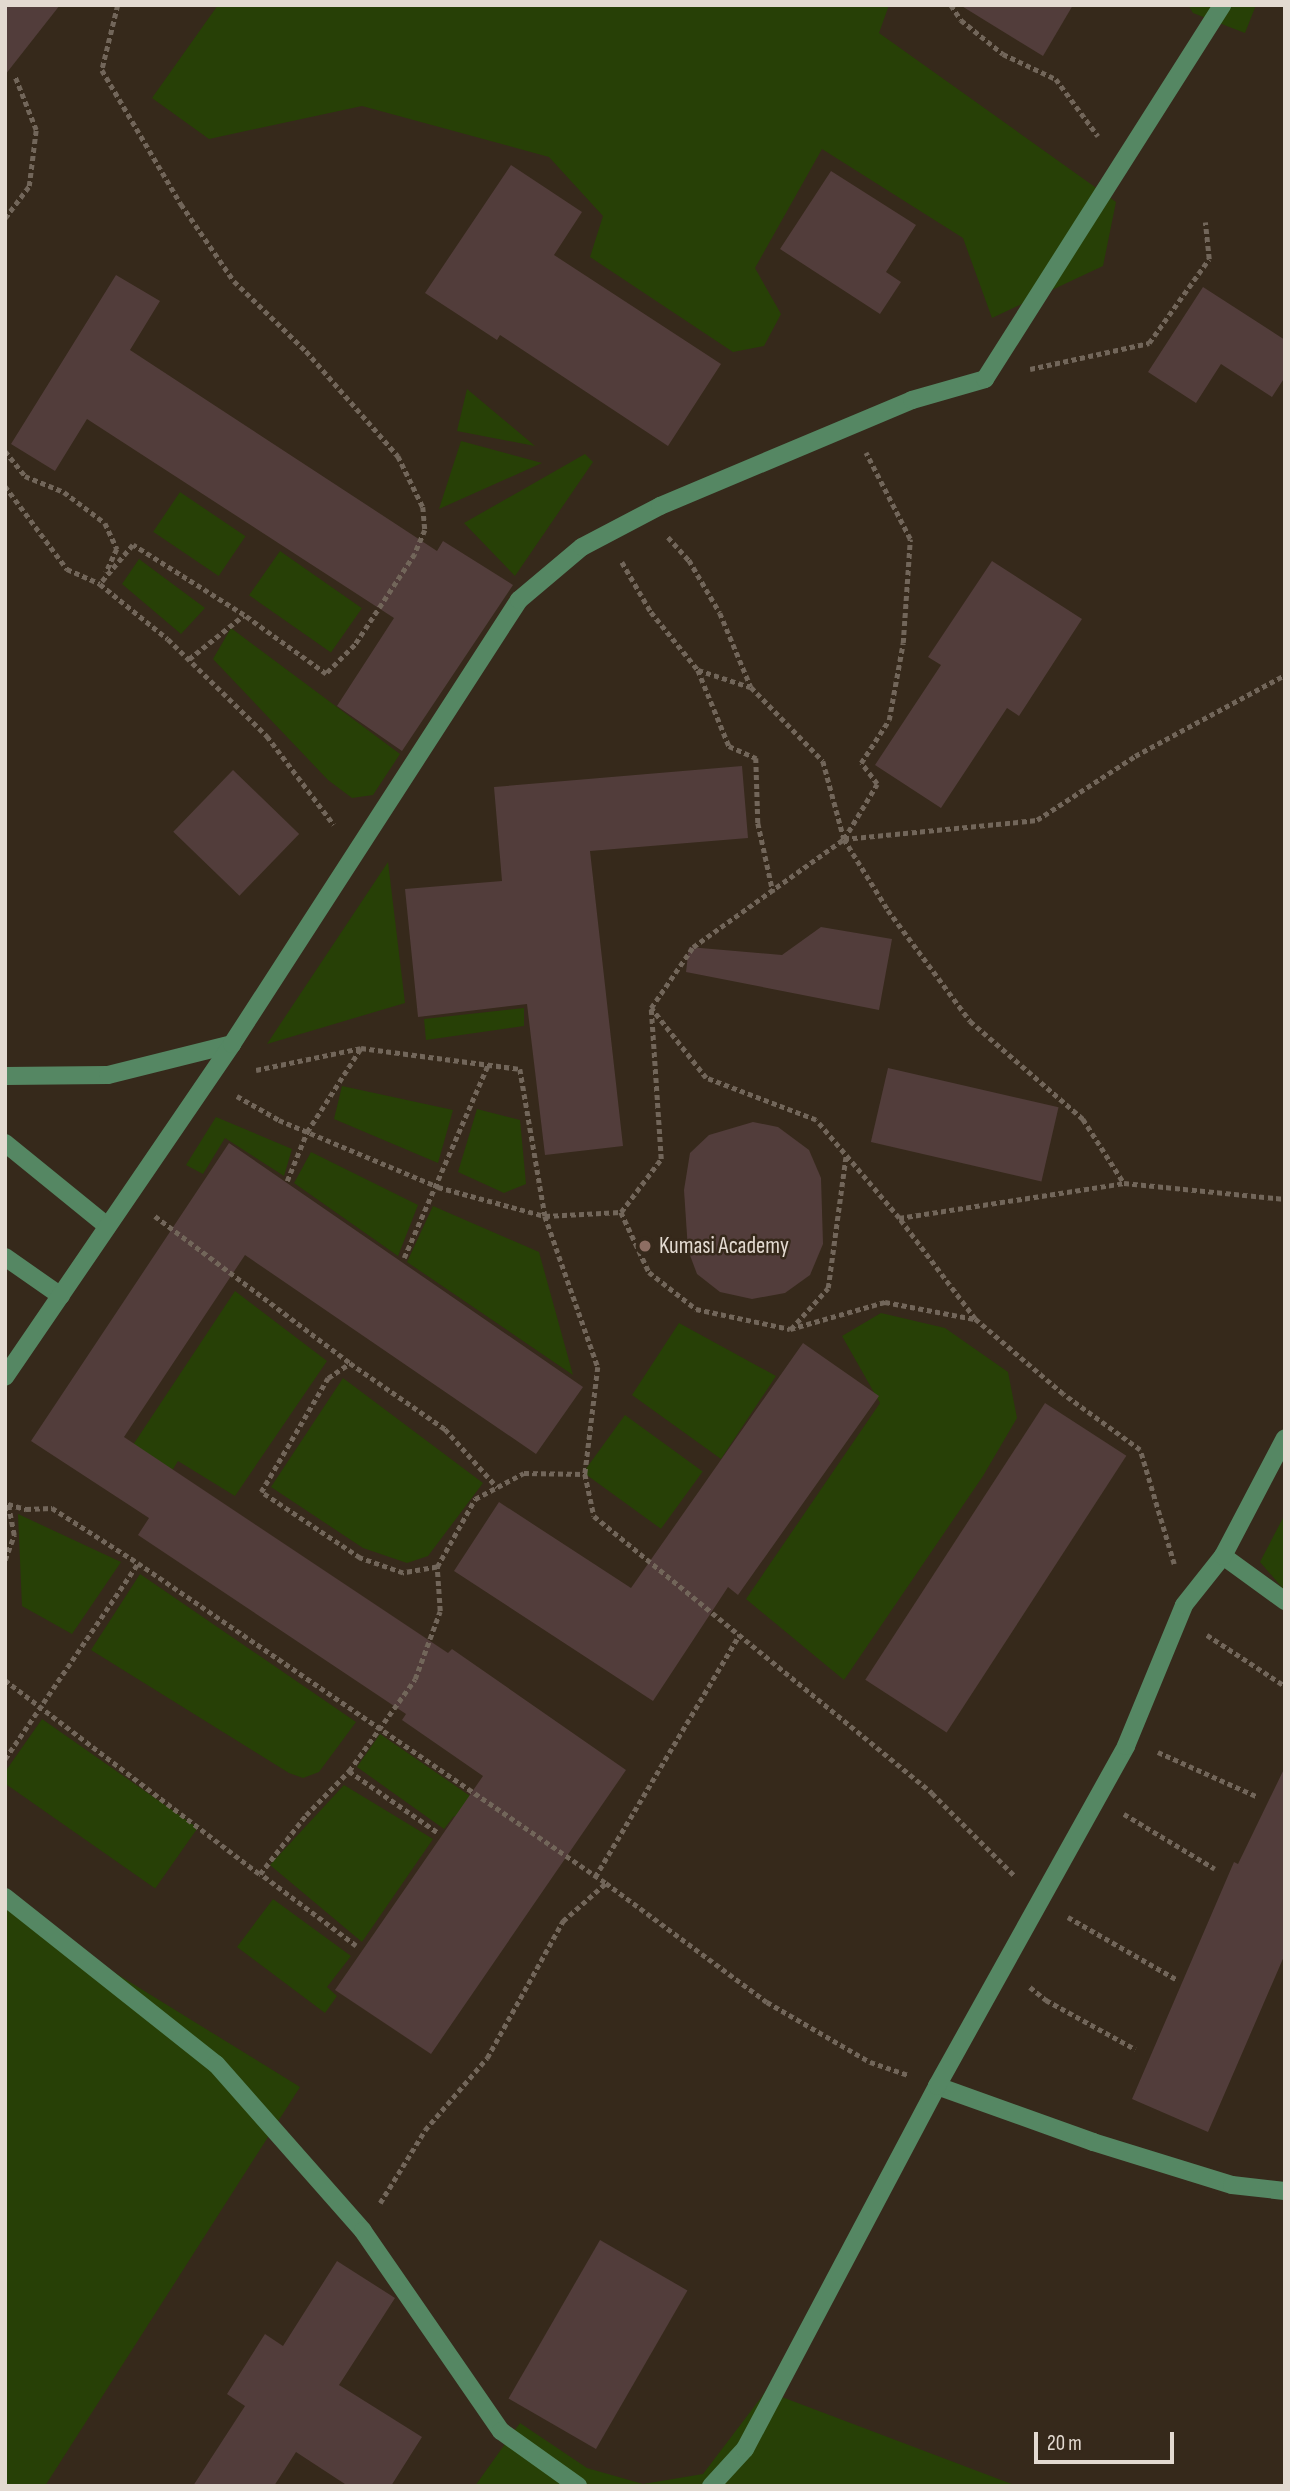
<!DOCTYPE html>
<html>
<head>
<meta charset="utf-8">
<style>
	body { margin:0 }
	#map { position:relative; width:1290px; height:2491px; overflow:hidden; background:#36291b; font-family:"Sofia Sans Condensed",sans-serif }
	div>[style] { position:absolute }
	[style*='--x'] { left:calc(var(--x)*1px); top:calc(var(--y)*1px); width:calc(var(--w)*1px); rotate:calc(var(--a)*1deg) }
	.green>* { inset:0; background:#274006; transform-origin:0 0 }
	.building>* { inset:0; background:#523d3b; transform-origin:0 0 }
	.path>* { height:4.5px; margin-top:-2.25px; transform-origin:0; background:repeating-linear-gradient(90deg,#72665a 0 5px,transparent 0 8.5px) }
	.minor>* { height:18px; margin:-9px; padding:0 9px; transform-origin:9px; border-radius:9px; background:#558763 }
	.dots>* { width:19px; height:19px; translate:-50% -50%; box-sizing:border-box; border:4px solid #36291b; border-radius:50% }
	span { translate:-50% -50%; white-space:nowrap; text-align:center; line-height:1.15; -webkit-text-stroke:5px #36291b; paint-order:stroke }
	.poi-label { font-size:23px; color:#e3dad1 }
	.left { translate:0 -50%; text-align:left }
	.frame { position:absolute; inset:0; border:7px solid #e3dad1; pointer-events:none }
	.scale { position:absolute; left:1034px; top:2432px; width:140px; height:32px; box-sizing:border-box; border:4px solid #e3dad1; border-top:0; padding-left:9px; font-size:21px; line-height:24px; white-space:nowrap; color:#e3dad1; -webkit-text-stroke:5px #36291b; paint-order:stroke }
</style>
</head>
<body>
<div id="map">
	<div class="green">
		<div style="clip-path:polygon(218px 5px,889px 5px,879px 33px,1116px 202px,1103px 266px,992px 318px,963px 238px,822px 149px,755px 268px,781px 314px,764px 346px,733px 352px,590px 257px,603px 216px,549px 157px,362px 106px,209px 139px,152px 98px)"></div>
		<div style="clip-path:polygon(1188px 5px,1256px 5px,1245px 33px,1193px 13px)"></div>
		<div style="clip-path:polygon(467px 389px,535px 446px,457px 431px)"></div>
		<div style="clip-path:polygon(461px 441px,542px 463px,439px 509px)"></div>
		<div style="clip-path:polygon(585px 454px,593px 462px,515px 576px,464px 523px)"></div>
		<div style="left:180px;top:492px;width:79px;height:48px;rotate:34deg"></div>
		<div style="left:280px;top:551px;width:100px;height:54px;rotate:35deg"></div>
		<div style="clip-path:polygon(139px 559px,205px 608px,181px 634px,122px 584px)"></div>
		<div style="clip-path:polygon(231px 628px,400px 754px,373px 795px,352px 798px,328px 780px,213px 659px)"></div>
		<div style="clip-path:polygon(388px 862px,405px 1003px,267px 1044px)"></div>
		<div style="clip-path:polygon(524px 1008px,524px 1026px,426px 1040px,424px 1019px)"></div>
		<div style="clip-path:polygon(342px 1086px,453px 1110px,438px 1163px,334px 1119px)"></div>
		<div style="clip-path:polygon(477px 1109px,520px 1120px,526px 1184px,504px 1193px,458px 1172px)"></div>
		<div style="clip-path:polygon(216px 1117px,292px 1149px,284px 1176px,225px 1138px,203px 1174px,186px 1165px)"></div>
		<div style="clip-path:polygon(311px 1152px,418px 1205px,398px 1256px,294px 1183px)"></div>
		<div style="clip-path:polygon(433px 1206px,539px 1252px,573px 1375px,407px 1262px)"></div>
		<div style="clip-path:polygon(235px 1291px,327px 1361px,235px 1496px,178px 1461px,162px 1487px,121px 1463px)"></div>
		<div style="clip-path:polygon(881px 1313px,945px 1328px,1008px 1372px,1017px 1418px,983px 1476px,844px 1680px,746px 1599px,880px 1403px,842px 1336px)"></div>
		<div style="clip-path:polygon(679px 1323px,776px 1376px,721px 1459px,632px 1395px)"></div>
		<div style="clip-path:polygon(343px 1378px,483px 1483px,428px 1556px,407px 1563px,363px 1548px,271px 1487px)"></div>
		<div style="left:625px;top:1415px;width:96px;height:71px;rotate:36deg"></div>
		<div style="clip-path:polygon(18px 1514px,121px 1562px,72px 1634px,22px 1606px)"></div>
		<div style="clip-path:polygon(1285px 1514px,1285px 1591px,1260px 1562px)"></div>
		<div style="clip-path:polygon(140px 1574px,356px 1722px,319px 1772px,303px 1778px,289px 1773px,91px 1650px)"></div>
		<div style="left:42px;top:1719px;width:190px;height:74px;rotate:35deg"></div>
		<div style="clip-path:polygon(380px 1734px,505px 1820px,502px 1847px,454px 1816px,444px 1829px,357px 1767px)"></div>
		<div style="clip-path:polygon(344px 1785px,433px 1839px,362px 1942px,270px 1865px)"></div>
		<div style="clip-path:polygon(273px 1899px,351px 1956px,327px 1987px,337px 1996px,325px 2013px,237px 1947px)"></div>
		<div style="clip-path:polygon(5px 1905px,300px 2087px,45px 2486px,5px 2486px)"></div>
		<div style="clip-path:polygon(766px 2391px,1017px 2486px,475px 2486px,520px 2423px,587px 2468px,643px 2484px,703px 2474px)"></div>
	</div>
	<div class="building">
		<div style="clip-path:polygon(5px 5px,60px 5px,5px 75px)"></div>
		<div style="clip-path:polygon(960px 5px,1073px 5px,1043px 56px)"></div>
		<div style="clip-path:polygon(511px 165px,582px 212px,554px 255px,721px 364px,668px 446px,500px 335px,497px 340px,425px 293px)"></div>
		<div style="clip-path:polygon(831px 171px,916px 225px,886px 272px,901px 282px,880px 314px,780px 249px)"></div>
		<div style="clip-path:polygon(116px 275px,160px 301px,130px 350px,437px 551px,443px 541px,513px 585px,402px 751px,337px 706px,394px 618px,87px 419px,55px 471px,11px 444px)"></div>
		<div style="clip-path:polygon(1203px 287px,1285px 340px,1285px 377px,1272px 397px,1221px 364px,1196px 403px,1148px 372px)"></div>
		<div style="clip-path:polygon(992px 561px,1082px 619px,1019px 716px,1007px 708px,941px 808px,875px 765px,941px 665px,928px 657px)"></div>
		<div style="clip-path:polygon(742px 766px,748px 838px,590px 851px,623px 1146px,545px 1155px,527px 1004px,418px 1017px,405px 889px,502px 881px,494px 787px)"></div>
		<div style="left:233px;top:770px;width:92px;height:86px;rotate:44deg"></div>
		<div style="clip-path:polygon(821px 927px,892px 939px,879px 1010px,686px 972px,689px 947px,782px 955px)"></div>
		<div style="left:888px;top:1068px;width:175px;height:76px;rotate:13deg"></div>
		<div style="clip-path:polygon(753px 1122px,778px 1127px,809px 1150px,821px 1178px,823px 1244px,810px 1275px,785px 1293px,752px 1299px,720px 1292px,697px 1274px,688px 1250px,684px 1190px,690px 1153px,709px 1135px)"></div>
		<div style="clip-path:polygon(229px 1143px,583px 1387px,536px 1454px,245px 1255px,124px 1437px,448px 1653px,452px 1649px,626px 1770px,431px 2054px,335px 1990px,483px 1776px,402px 1720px,406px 1714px,138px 1535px,149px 1518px,31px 1441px)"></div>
		<div style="clip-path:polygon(803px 1343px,879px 1396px,738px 1595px,728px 1587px,653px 1701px,454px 1571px,499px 1502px,631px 1588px)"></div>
		<div style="left:1045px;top:1403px;width:97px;height:330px;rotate:33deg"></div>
		<div style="clip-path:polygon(1285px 1767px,1285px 1954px,1208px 2132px,1132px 2099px,1234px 1862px,1238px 1864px)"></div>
		<div style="left:600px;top:2240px;width:101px;height:183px;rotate:30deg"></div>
		<div style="clip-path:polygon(337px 2261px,395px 2298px,339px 2385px,422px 2437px,391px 2486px,348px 2486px,296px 2452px,274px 2486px,193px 2486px,245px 2406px,227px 2394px,265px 2334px,283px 2346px)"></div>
	</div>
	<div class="path">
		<div style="--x:118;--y:5;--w:67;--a:103.8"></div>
		<div style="--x:102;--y:70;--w:156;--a:59.5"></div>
		<div style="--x:181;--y:204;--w:93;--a:55.5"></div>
		<div style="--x:234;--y:281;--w:100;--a:44.2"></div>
		<div style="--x:306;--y:351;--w:140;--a:48.8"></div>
		<div style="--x:398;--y:456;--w:57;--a:63.9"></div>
		<div style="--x:423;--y:507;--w:23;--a:85"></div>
		<div style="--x:425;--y:530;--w:26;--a:113"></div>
		<div style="--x:415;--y:554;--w:109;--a:123.4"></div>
		<div style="--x:355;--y:645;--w:41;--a:135"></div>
		<div style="--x:326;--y:674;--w:101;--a:-144.3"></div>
		<div style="--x:244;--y:615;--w:131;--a:-147.8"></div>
		<div style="--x:133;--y:545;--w:51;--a:130.2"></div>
		<div style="--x:100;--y:584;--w:87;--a:39"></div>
		<div style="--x:168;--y:639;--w:139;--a:44.4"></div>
		<div style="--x:267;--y:736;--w:111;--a:53"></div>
		<div style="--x:951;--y:5;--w:18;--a:56"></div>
		<div style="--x:961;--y:20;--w:54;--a:39"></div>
		<div style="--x:1003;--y:54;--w:59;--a:25.3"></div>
		<div style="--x:1056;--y:79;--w:71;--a:53.6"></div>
		<div style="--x:5;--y:218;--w:40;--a:-53"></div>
		<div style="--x:29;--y:186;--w:56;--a:-82.9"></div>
		<div style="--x:36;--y:130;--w:57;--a:-111.6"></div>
		<div style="--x:1030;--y:369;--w:122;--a:-12.3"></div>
		<div style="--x:1149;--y:343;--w:103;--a:-54.5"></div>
		<div style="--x:1209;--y:259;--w:37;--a:-96"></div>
		<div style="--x:5;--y:451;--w:32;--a:51"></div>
		<div style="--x:25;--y:476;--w:42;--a:22.3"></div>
		<div style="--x:64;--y:492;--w:51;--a:37.1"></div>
		<div style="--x:105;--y:523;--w:29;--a:65"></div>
		<div style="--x:117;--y:549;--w:26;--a:115"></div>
		<div style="--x:5;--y:486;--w:104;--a:53.2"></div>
		<div style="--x:67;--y:569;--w:36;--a:24"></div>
		<div style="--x:668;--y:537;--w:31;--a:48"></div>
		<div style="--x:689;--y:560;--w:61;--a:59.7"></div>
		<div style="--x:720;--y:613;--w:80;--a:67.3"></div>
		<div style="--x:751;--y:687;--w:103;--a:45.8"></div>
		<div style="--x:823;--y:761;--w:81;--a:74.9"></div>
		<div style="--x:844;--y:839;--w:84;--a:58.2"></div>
		<div style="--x:888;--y:910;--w:138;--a:53.5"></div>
		<div style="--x:970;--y:1021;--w:150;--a:40.9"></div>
		<div style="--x:1083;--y:1119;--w:76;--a:57.4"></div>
		<div style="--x:622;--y:562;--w:58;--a:59.9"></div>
		<div style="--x:651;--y:612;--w:75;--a:51"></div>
		<div style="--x:698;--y:670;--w:55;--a:18.1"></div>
		<div style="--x:189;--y:659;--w:70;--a:-38.7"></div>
		<div style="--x:698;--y:670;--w:82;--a:67.8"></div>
		<div style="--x:729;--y:746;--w:30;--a:24"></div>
		<div style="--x:756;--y:758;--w:65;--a:88.2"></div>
		<div style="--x:758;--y:823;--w:71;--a:77.7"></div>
		<div style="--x:844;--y:839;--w:64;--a:-59"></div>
		<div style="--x:877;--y:784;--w:26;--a:-127"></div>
		<div style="--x:861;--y:763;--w:51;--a:-56.9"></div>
		<div style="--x:889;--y:720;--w:78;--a:-79.7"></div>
		<div style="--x:903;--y:643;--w:104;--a:-86.1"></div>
		<div style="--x:910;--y:539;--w:97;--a:-117.1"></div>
		<div style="--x:256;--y:1070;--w:107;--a:-11.8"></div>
		<div style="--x:237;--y:1096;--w:48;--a:29.7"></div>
		<div style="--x:279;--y:1120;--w:173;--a:22.8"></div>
		<div style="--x:438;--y:1187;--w:111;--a:15.2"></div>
		<div style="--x:545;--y:1216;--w:76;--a:-3"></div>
		<div style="--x:621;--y:1212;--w:66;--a:-53"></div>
		<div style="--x:661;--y:1159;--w:151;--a:-93.8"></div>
		<div style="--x:287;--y:1181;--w:53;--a:-67.8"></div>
		<div style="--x:307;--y:1132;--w:100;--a:-57.3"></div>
		<div style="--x:361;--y:1048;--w:160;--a:7.5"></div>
		<div style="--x:520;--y:1069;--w:149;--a:80.3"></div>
		<div style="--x:545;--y:1216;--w:160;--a:70.7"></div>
		<div style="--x:598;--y:1367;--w:108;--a:96.9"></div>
		<div style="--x:585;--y:1474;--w:43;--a:77.9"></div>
		<div style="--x:594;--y:1516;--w:437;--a:39.3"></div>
		<div style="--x:932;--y:1793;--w:117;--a:45"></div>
		<div style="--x:621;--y:1212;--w:66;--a:65"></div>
		<div style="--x:649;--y:1272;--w:60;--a:38.2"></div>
		<div style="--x:696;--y:1309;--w:96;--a:12"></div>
		<div style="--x:790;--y:1329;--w:99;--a:-15.9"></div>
		<div style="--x:885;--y:1302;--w:91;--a:10.8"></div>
		<div style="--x:155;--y:1216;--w:244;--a:37"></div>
		<div style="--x:899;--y:1218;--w:228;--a:-8.8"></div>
		<div style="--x:1124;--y:1183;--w:162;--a:5.7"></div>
		<div style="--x:404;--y:1258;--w:210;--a:-66.5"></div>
		<div style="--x:791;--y:1329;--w:55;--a:-47.9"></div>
		<div style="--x:828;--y:1288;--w:135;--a:-82.3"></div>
		<div style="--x:5;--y:1560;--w:27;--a:-70"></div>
		<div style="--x:14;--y:1535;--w:32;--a:-101"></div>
		<div style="--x:8;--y:1504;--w:19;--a:16"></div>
		<div style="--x:26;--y:1509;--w:26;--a:-2"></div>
		<div style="--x:52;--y:1508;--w:102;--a:32.6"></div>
		<div style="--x:1174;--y:1564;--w:119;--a:-106.6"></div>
		<div style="--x:1140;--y:1450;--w:95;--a:-144"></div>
		<div style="--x:1063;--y:1394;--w:116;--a:-139.6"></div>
		<div style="--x:975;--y:1319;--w:126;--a:-127"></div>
		<div style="--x:899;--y:1218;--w:128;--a:-130.3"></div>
		<div style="--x:816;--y:1120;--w:118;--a:-159.1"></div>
		<div style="--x:706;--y:1078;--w:89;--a:-128.2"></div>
		<div style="--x:651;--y:1008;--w:74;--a:-55.5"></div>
		<div style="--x:693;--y:947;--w:186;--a:-35.6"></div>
		<div style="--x:844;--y:839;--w:194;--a:-5.6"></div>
		<div style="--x:1037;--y:820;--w:117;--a:-33.1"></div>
		<div style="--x:1135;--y:756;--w:170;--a:-28.4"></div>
		<div style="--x:437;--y:1567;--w:35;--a:170"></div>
		<div style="--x:403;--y:1573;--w:46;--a:-160.8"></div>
		<div style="--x:360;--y:1558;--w:119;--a:-146.3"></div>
		<div style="--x:261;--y:1492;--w:132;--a:-59.6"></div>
		<div style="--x:328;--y:1378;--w:27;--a:-34"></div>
		<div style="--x:350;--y:1363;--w:116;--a:34.8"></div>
		<div style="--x:445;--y:1429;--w:78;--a:48.1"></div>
		<div style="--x:1207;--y:1635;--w:93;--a:33.2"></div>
		<div style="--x:5;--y:1680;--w:320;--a:37.3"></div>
		<div style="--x:1158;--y:1752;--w:110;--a:24.2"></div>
		<div style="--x:5;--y:1759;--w:237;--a:-55.8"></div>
		<div style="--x:138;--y:1563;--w:567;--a:34.36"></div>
		<div style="--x:349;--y:1771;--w:113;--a:-54.3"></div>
		<div style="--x:415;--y:1679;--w:72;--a:-69.8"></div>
		<div style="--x:440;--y:1611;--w:44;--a:-93.9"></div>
		<div style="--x:437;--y:1567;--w:78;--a:-60.8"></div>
		<div style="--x:475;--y:1499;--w:55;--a:-28"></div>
		<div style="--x:524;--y:1473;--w:61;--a:0.9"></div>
		<div style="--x:1124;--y:1814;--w:106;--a:31.1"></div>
		<div style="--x:595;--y:1877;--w:282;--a:-59.2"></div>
		<div style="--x:1068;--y:1917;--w:125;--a:29.9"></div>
		<div style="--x:356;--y:1946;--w:120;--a:-143.1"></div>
		<div style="--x:260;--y:1874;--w:75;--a:-52.1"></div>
		<div style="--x:306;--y:1815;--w:62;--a:-45.7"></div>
		<div style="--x:349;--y:1771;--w:107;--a:34.7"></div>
		<div style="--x:1030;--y:1987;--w:21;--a:39"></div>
		<div style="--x:1046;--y:2000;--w:102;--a:28.8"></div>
		<div style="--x:380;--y:2203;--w:86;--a:-58.3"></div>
		<div style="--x:425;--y:2130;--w:95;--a:-49.3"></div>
		<div style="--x:487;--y:2058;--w:157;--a:-61"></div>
		<div style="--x:563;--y:1921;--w:57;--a:-41.5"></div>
		<div style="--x:606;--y:1883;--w:200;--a:36.5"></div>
		<div style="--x:767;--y:2002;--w:119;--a:30.2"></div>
		<div style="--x:870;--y:2062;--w:40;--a:18.9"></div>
	</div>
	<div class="minor">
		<div style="--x:5;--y:1076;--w:103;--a:-0.6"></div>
		<div style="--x:108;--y:1075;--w:128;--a:-14"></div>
		<div style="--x:5;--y:1143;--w:132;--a:39.1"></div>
		<div style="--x:5;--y:1257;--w:68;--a:34.9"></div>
		<div style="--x:5;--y:1377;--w:403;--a:-55.7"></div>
		<div style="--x:232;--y:1044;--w:529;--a:-57.12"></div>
		<div style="--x:519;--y:600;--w:82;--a:-40.1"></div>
		<div style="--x:582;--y:547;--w:88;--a:-27.7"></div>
		<div style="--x:660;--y:506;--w:273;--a:-22.8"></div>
		<div style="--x:912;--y:400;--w:76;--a:-16"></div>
		<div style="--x:985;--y:379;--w:443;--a:-57.6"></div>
		<div style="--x:1223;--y:1556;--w:77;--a:36"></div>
		<div style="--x:5;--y:1897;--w:269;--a:38.4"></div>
		<div style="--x:216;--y:2064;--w:222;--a:48.6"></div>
		<div style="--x:363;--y:2231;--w:243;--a:55.4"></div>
		<div style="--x:501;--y:2431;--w:95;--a:35.5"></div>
		<div style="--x:937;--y:2086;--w:166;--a:19.7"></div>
		<div style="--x:1093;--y:2142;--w:145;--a:17.2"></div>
		<div style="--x:1232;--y:2185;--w:53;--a:6.5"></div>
		<div style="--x:711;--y:2486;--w:50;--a:-47.4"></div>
		<div style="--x:745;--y:2449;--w:411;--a:-62.1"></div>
		<div style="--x:937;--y:2086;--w:389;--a:-60.9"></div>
		<div style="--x:1126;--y:1746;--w:152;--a:-67.6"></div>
		<div style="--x:1184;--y:1605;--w:63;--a:-51.5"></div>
		<div style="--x:1223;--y:1556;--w:133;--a:-62.3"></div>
	</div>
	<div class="dots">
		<div style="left:645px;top:1246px;background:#8d6e63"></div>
	</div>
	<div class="poi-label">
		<span class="left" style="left:659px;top:1246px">Kumasi Academy</span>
	</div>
	<div class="frame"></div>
	<div class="scale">20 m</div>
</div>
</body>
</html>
